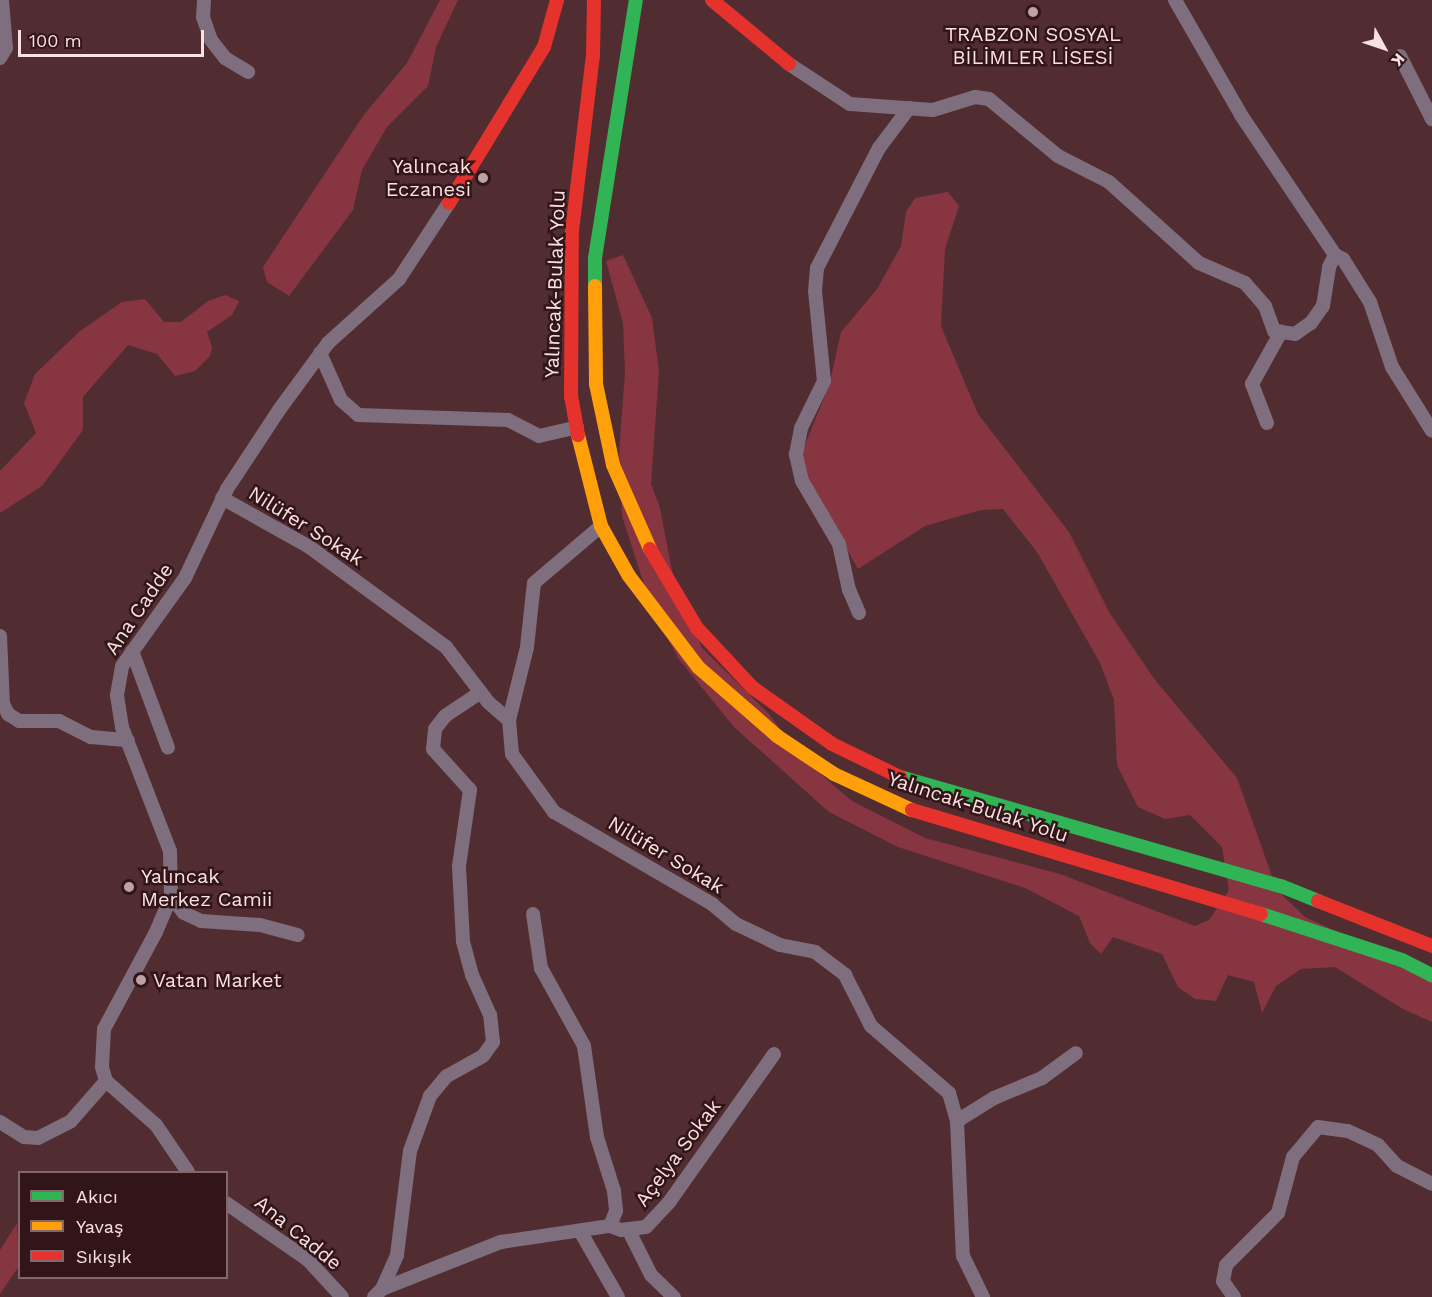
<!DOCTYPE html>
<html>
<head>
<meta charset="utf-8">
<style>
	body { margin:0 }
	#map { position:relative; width:1432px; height:1297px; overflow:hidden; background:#512d32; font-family:"Work Sans",sans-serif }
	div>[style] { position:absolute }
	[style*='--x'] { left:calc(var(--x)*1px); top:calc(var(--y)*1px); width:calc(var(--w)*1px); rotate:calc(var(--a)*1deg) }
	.green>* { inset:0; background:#873540 }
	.street>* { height:14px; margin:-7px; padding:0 7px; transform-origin:7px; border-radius:7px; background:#7e6e7e }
	.fast>* { height:14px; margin:-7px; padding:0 7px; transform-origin:7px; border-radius:7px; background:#30b455 }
	.slow>* { height:14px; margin:-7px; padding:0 7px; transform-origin:7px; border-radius:7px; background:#ff9f0a }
	.jam>* { height:14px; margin:-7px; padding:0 7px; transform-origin:7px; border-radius:7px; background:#e5322d }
	.dots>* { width:16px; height:16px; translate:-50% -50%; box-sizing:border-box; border:3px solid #321518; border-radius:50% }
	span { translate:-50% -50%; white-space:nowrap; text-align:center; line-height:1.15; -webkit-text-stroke:5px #321518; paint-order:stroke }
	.poi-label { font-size:20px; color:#f9e0e1 }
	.right { translate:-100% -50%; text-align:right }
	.left { translate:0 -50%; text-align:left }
	.street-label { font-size:20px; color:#f9e0e1 }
	.legend { position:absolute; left:18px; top:1171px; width:210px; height:108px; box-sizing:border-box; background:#321518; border:2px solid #826668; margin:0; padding:8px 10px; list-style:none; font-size:18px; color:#f9e0e1 }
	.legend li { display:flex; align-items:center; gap:12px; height:30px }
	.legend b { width:30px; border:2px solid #826668 }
	.north { position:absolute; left:1354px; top:18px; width:60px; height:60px; -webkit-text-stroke:4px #321518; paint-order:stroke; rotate:130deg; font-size:16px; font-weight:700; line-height:24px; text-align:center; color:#f9e0e1 }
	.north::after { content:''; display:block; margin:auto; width:21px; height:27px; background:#f9e0e1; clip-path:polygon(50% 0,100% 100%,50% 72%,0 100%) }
	.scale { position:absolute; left:18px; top:30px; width:186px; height:27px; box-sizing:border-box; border:3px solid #f9e0e1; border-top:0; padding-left:8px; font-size:18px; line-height:21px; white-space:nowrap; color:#f9e0e1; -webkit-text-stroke:4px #321518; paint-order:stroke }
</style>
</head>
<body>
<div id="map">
	<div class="green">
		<div style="clip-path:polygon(440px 0,458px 0,436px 47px,428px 86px,387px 127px,362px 170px,353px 210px,289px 296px,267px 282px,263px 267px,363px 116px,407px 63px)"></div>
		<div style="clip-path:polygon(948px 192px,959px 206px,945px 249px,941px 326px,978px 414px,1069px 532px,1109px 612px,1155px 680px,1237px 778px,1277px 890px,1305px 917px,1432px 975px,1432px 1022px,1403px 1009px,1335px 967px,1301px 969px,1276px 986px,1262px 1013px,1254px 982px,1228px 975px,1216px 1001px,1195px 999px,1178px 987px,1162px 954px,1113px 937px,1101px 954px,1090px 943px,1079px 916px,1025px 888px,898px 847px,829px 812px,734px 727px,678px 658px,651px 606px,622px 516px,619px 453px,625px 372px,623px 323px,606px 261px,623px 255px,652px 318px,659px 371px,651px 484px,660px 508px,672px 571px,702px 648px,768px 713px,802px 758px,852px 801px,925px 838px,1060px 874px,1195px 926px,1209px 920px,1229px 890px,1222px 847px,1190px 815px,1165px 819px,1138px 807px,1117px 765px,1114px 700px,1100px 663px,1037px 552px,1003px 509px,981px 510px,925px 526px,858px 569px,807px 478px,802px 452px,829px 386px,841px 332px,877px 289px,901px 246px,906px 212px,915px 198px)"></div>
		<div style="clip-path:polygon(225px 295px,239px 301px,232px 315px,207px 332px,212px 347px,210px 356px,195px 371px,175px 376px,157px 354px,128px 345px,83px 397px,83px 430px,42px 486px,0 513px,0 471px,36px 433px,24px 403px,35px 374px,80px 331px,122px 302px,145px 299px,164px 322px,181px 322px,208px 301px)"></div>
		<div style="clip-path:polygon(17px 1223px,19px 1266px,0 1294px,0 1250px)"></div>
	</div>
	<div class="street">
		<div style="--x:204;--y:0;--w:17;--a:93"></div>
		<div style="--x:203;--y:17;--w:24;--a:71"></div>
		<div style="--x:211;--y:40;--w:23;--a:52"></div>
		<div style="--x:225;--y:58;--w:27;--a:31"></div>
		<div style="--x:1175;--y:0;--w:133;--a:60.1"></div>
		<div style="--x:1241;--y:115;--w:169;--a:56.1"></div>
		<div style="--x:1400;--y:56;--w:71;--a:63.1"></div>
		<div style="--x:0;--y:58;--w:12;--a:-59"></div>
		<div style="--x:6;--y:48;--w:48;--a:-94.8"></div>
		<div style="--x:789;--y:64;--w:73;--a:33.3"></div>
		<div style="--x:850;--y:104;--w:83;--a:4.1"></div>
		<div style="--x:933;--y:110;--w:44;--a:-17.2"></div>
		<div style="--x:975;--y:97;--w:14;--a:8"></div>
		<div style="--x:989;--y:99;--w:89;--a:39.6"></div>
		<div style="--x:1058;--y:156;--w:57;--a:27"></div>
		<div style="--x:1109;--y:182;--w:121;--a:42"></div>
		<div style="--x:1199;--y:263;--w:50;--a:23.5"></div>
		<div style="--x:1245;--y:283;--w:30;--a:49"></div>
		<div style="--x:1265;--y:306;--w:27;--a:70"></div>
		<div style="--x:1274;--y:331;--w:21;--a:8"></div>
		<div style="--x:1295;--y:334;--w:19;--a:-35"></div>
		<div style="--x:1311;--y:323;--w:21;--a:-55"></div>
		<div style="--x:1323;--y:306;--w:39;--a:-81"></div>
		<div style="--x:1329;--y:267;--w:13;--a:-63"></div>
		<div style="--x:1335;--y:255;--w:9;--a:27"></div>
		<div style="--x:1343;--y:259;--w:51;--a:57.9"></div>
		<div style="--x:1370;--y:302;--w:69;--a:71.3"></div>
		<div style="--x:1392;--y:367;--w:75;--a:58"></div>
		<div style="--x:320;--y:353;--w:51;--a:65.9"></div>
		<div style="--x:341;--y:400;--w:23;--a:41"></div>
		<div style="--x:358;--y:415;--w:150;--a:1.9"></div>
		<div style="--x:508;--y:420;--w:35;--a:27"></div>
		<div style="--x:539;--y:436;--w:39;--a:-13"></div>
		<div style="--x:1267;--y:423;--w:42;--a:-111"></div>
		<div style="--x:1252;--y:384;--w:60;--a:-60.9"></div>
		<div style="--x:222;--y:498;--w:98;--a:29.2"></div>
		<div style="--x:308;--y:546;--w:171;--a:36.2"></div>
		<div style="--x:446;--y:647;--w:69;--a:52.6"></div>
		<div style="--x:488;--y:702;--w:28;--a:41"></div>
		<div style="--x:509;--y:720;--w:34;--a:85"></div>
		<div style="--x:512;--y:754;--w:72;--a:54.1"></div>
		<div style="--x:554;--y:812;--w:183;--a:30.2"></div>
		<div style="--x:712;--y:904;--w:31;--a:40"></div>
		<div style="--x:736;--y:924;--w:49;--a:25.5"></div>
		<div style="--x:780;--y:945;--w:36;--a:11"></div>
		<div style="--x:815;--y:952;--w:38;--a:37"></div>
		<div style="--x:845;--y:975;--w:57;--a:63"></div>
		<div style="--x:871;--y:1026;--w:103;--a:40.7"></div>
		<div style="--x:949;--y:1093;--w:29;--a:74"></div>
		<div style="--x:957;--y:1121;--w:135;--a:87.5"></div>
		<div style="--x:963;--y:1256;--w:46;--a:64"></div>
		<div style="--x:859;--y:613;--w:25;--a:-113"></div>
		<div style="--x:849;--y:590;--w:47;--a:-102.3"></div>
		<div style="--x:839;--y:544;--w:73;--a:-120.4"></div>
		<div style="--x:802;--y:481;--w:28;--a:-103"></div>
		<div style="--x:796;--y:454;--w:26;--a:-79"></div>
		<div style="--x:801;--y:428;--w:52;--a:-63.9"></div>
		<div style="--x:824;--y:381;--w:90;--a:-95.7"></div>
		<div style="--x:815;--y:291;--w:23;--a:-85"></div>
		<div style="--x:817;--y:268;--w:135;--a:-62.7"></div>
		<div style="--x:879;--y:148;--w:50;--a:-53.1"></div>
		<div style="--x:0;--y:636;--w:68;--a:87.5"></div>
		<div style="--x:3;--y:704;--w:11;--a:63"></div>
		<div style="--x:8;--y:714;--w:13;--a:32"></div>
		<div style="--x:19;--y:721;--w:40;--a:0"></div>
		<div style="--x:59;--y:721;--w:36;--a:27"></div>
		<div style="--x:91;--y:737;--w:37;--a:5"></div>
		<div style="--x:132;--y:651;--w:103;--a:69.6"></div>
		<div style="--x:509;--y:720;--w:75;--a:-76.1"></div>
		<div style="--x:527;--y:647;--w:64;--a:-83.8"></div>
		<div style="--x:534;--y:583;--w:88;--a:-40.4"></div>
		<div style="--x:171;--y:896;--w:21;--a:53"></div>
		<div style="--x:184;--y:913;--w:19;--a:25"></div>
		<div style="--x:201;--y:921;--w:59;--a:3.9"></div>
		<div style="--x:260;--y:925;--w:39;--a:15"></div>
		<div style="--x:533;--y:914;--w:55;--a:81.6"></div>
		<div style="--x:541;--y:968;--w:89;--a:61.1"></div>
		<div style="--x:584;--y:1046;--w:92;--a:81.9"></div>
		<div style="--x:597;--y:1137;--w:57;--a:72.5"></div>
		<div style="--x:614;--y:1191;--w:20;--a:84"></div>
		<div style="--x:616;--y:1211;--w:16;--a:112"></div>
		<div style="--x:957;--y:1121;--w:44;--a:-31.9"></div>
		<div style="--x:994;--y:1098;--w:52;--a:-22.6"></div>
		<div style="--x:1042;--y:1078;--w:42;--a:-36.3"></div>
		<div style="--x:0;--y:1122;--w:28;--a:32"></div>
		<div style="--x:24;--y:1137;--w:14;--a:4"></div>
		<div style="--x:38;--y:1138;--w:37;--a:-27"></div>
		<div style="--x:71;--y:1121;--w:53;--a:-48.8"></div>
		<div style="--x:188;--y:1172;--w:57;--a:-124.2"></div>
		<div style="--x:156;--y:1125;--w:67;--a:-138.7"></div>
		<div style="--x:106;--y:1081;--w:15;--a:-106"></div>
		<div style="--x:102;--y:1067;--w:38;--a:-87"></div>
		<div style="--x:104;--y:1029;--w:110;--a:-61.8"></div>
		<div style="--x:156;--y:932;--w:39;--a:-67"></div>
		<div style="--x:171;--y:896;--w:45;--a:-91.3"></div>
		<div style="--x:170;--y:851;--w:133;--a:-111.2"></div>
		<div style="--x:122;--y:727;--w:32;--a:-99"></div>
		<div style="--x:117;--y:695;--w:29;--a:-80"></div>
		<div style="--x:122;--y:666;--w:108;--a:-54.4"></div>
		<div style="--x:185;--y:578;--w:98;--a:-64.7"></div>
		<div style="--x:227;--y:489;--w:95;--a:-56.6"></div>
		<div style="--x:279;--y:410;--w:83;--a:-53.8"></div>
		<div style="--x:328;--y:343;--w:96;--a:-42"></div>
		<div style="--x:399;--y:279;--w:91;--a:-56.7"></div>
		<div style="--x:226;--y:1203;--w:100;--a:34.8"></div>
		<div style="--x:308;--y:1260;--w:50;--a:47.4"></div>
		<div style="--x:628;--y:1229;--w:51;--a:63.4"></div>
		<div style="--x:651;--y:1275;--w:32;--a:44"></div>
		<div style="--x:580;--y:1231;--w:76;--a:60.1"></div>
		<div style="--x:382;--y:1289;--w:128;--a:-21.6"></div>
		<div style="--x:501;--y:1242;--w:110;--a:-8.4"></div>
		<div style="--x:610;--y:1226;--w:12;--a:20"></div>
		<div style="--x:621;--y:1230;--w:25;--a:-7"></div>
		<div style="--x:646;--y:1227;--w:35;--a:-47"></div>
		<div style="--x:670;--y:1201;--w:180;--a:-54.7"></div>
		<div style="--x:374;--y:1297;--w:11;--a:-45"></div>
		<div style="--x:382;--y:1289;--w:37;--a:-66"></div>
		<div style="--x:397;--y:1255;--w:105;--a:-82.9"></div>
		<div style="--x:410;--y:1151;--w:59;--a:-70"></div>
		<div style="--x:430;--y:1096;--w:26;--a:-50"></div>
		<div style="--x:447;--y:1076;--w:41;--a:-29.1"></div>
		<div style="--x:483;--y:1056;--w:17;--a:-54"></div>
		<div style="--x:493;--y:1042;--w:27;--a:-96"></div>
		<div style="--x:490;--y:1015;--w:44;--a:-114.2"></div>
		<div style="--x:472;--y:975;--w:35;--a:-105"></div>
		<div style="--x:463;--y:941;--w:75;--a:-93.1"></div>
		<div style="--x:459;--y:866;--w:77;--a:-81.8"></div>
		<div style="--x:470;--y:790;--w:55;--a:-132.1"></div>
		<div style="--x:433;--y:749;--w:20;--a:-84"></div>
		<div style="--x:435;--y:729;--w:16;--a:-52"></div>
		<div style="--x:445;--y:716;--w:43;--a:-33.7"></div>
		<div style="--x:1234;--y:1297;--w:19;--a:-125"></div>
		<div style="--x:1223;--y:1281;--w:16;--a:-79"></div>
		<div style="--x:1226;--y:1265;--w:74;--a:-45"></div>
		<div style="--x:1278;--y:1213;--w:58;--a:-75"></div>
		<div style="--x:1293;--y:1157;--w:39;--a:-50"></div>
		<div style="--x:1318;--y:1127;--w:30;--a:8"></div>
		<div style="--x:1348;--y:1131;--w:33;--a:25"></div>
		<div style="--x:1378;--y:1145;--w:28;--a:48"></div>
		<div style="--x:1397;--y:1166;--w:39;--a:27"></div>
	</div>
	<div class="fast">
		<div style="--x:595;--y:286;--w:28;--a:-90"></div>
		<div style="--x:595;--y:258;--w:261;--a:-81"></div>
		<div style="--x:900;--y:777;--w:396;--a:16"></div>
		<div style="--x:1281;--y:886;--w:40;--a:22"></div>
		<div style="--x:1261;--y:914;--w:148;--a:18.1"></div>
		<div style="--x:1402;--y:960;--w:34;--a:27"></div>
	</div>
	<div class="slow">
		<div style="--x:595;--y:286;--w:98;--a:89.4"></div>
		<div style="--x:596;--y:384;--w:83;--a:78.1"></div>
		<div style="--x:613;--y:465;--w:92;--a:66.2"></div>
		<div style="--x:578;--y:435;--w:94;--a:75.8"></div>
		<div style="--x:601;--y:526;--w:57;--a:60.8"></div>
		<div style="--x:629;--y:576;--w:114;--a:52.8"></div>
		<div style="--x:698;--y:667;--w:105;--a:41.1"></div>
		<div style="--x:777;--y:736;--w:69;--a:33.7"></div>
		<div style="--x:834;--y:774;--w:86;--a:24.8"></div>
	</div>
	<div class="jam">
		<div style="--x:712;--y:0;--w:100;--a:39.7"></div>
		<div style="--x:449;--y:203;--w:183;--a:-58.7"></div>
		<div style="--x:544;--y:47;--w:49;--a:-74.5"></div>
		<div style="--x:578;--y:435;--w:39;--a:-100"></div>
		<div style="--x:571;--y:397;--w:166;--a:-89.7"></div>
		<div style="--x:572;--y:231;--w:176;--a:-83.2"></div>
		<div style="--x:593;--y:56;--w:56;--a:-89"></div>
		<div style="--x:650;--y:549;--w:92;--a:59.3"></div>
		<div style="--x:697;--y:628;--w:82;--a:47"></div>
		<div style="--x:753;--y:688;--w:97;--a:35.3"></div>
		<div style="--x:832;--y:744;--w:76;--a:25.9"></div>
		<div style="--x:912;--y:810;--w:364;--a:16.6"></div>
		<div style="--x:1318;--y:901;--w:123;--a:21.5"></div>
	</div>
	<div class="dots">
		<div style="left:1033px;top:12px;background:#bea1a4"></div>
		<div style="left:483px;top:178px;background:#bea1a4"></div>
		<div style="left:129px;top:887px;background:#bea1a4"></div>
		<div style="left:141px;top:980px;background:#bea1a4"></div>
	</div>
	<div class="poi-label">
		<span style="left:1033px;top:46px">TRABZON SOSYAL<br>BİLİMLER LİSESİ</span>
		<span class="right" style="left:471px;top:178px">Yalıncak<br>Eczanesi</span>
		<span class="left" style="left:141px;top:888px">Yalıncak<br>Merkez Camii</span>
		<span class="left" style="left:153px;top:980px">Vatan Market</span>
	</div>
	<div class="street-label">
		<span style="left:555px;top:284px;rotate:-88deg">Yalıncak-Bulak Yolu</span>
		<span style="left:306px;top:526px;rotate:32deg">Nilüfer Sokak</span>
		<span style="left:139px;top:609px;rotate:-56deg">Ana Cadde</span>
		<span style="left:978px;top:807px;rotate:18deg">Yalıncak-Bulak Yolu</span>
		<span style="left:666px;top:855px;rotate:31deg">Nilüfer Sokak</span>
		<span style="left:678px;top:1153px;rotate:-53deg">Açelya Sokak</span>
		<span style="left:298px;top:1233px;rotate:39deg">Ana Cadde</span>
	</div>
	<ul class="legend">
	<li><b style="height:8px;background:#30b455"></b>Akıcı</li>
	<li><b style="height:8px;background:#ff9f0a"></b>Yavaş</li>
	<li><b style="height:8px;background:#e5322d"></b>Sıkışık</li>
	</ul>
	<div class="north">K</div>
	<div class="scale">100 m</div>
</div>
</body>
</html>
